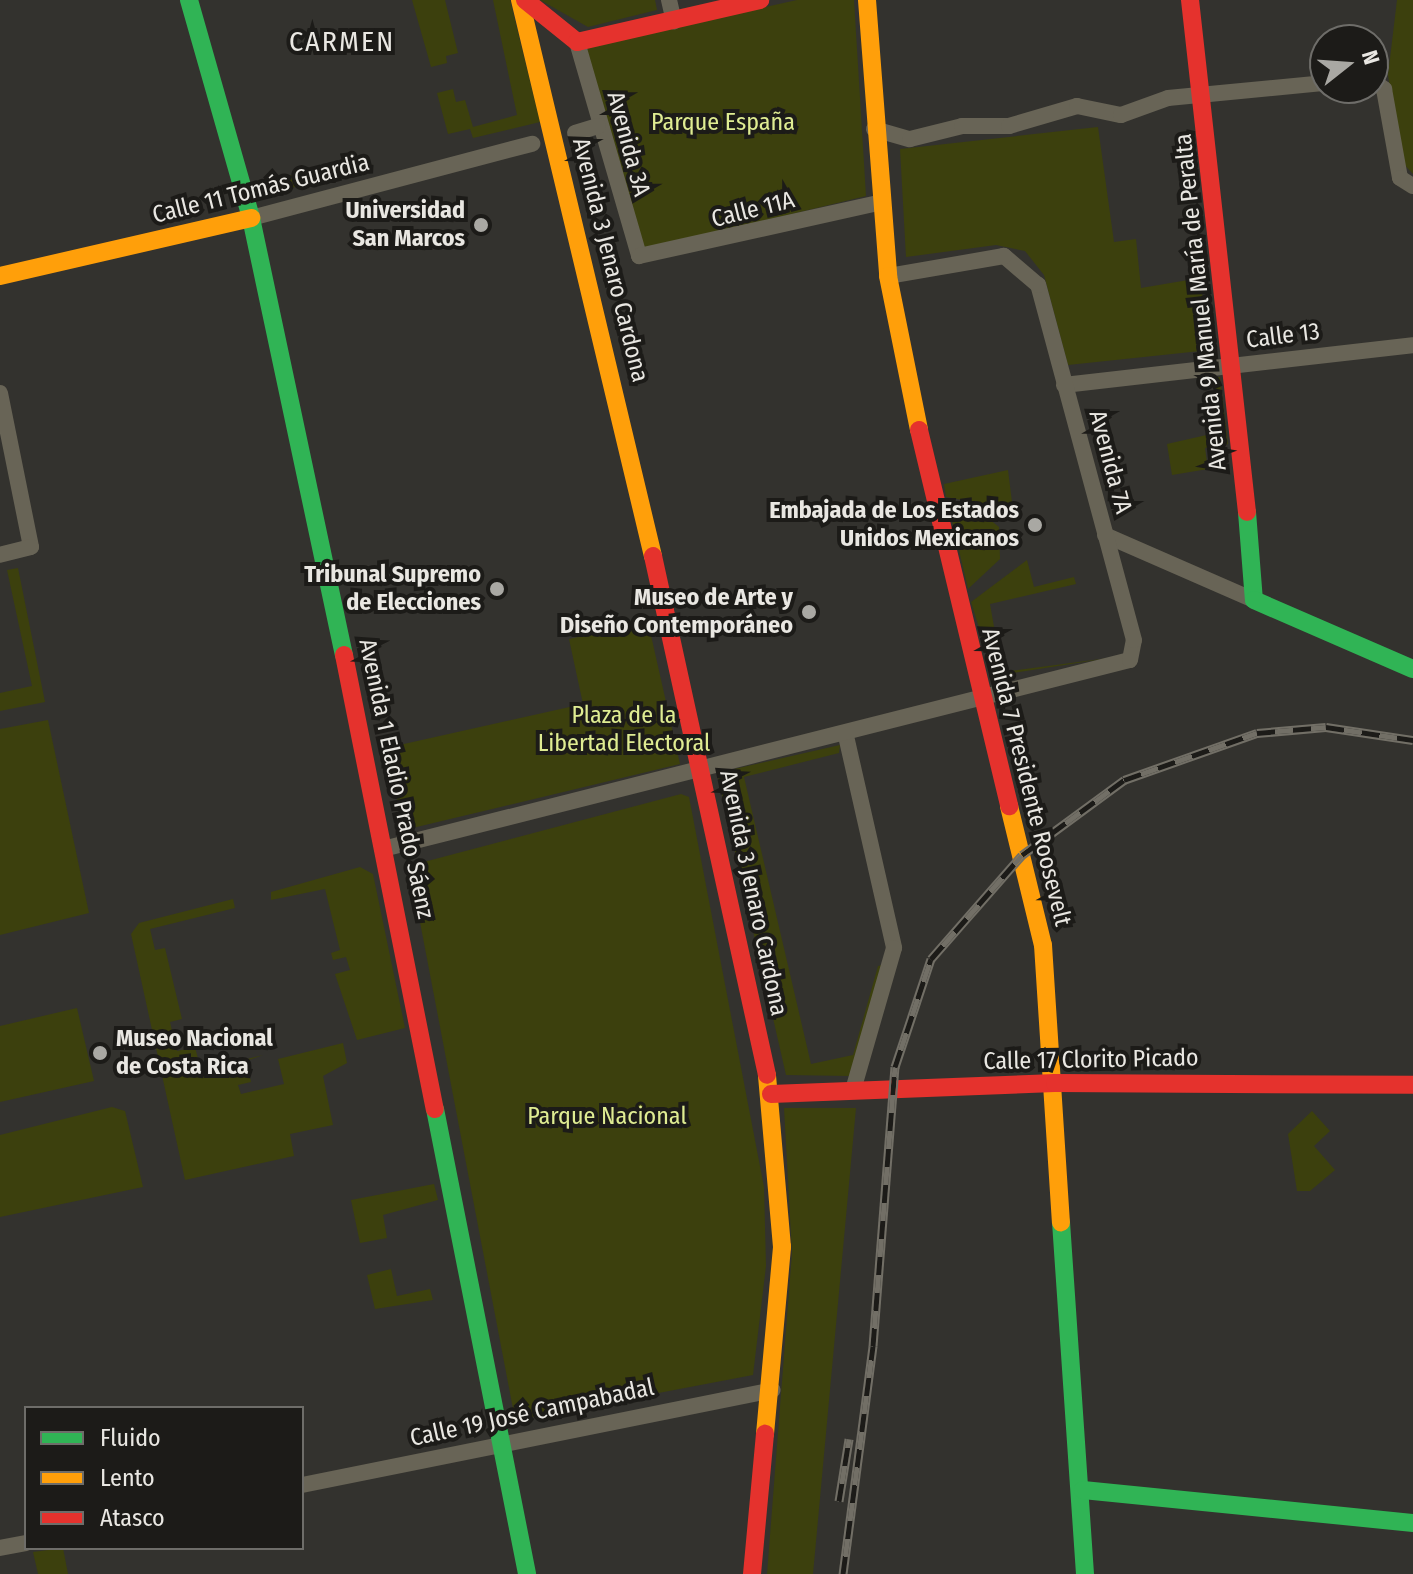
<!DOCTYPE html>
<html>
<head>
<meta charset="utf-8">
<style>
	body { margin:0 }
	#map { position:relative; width:1413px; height:1574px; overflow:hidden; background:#33322e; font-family:"Fira Sans Condensed",sans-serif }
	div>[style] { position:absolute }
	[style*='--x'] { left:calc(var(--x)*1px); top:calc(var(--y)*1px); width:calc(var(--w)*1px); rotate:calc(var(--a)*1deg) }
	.green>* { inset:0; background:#3c400d }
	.street>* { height:16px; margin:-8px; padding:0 8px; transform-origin:8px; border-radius:8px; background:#686456 }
	.fast>* { height:18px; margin:-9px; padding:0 9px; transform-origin:9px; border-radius:9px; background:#30b455 }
	.slow>* { height:18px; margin:-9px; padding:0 9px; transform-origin:9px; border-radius:9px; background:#ff9f0a }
	.jam>* { height:18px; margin:-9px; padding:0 9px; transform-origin:9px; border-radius:9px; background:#e5322d }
	.rail>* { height:9px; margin-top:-4.5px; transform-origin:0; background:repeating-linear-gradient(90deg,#1c1b18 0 18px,#726f66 0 36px); box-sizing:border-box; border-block:2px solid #726f66 }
	.dots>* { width:22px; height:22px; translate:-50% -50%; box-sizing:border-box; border:4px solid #1c1b18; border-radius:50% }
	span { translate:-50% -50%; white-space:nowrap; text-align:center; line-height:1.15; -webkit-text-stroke:8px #1c1b18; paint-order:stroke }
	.park-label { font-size:24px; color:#dfec92 }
	.street-label { font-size:24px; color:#e9e7e2 }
	.poi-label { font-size:24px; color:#e9e7e2; font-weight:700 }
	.right { translate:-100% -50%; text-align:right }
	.left { translate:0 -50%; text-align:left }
	.quarter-label { font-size:28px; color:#e9e7e2; letter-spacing:2px }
	.legend { position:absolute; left:24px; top:1406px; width:280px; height:144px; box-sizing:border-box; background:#1c1b18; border:2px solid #6e6d69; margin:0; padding:10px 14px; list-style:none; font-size:24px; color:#e9e7e2 }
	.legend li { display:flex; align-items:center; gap:16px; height:40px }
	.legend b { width:40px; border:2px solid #6e6d69 }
	.north { position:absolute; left:1309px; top:24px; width:80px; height:80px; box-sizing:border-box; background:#1c1b18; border:2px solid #6e6d69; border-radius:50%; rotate:73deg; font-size:22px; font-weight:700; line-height:32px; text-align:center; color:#e9e7e2 }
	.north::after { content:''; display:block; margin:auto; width:28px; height:36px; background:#a9a8a3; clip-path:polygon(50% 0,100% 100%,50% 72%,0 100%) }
</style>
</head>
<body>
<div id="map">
	<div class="green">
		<div style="clip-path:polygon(412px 0,445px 0,458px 53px,446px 56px,447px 63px,431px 67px)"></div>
		<div style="clip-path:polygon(493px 0,510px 0,540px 122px,473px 138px,470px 129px,448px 134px,437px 93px,453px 89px,456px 102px,465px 100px,473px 127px,517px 115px)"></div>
		<div style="clip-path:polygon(540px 0,655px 0,657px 10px,588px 27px)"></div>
		<div style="clip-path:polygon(797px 0,854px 0,866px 196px,639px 251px,585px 47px)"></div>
		<div style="clip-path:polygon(1397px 0,1413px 0,1413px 174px,1401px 161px,1388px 75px)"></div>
		<div style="clip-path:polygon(1098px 127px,1114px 242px,1136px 239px,1141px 288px,1200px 278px,1210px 350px,1068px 365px,1044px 275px,1025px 251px,996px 245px,906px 257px,900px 149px)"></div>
		<div style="clip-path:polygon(299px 172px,302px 185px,277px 192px,266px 185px)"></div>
		<div style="clip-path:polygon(1213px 377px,1220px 377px,1228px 444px,1205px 448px,1208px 469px,1172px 475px,1167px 444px,1211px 434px,1207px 415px,1219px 413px)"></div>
		<div style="clip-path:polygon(1008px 470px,1013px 510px,946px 497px,944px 484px)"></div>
		<div style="clip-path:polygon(979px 511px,999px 527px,1000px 559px,968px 589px,950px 512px)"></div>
		<div style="clip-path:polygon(1027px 560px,1034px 587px,1074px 577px,1076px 584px,990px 604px,1002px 672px,1116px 657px,994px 676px,971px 602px)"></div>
		<div style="clip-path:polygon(18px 568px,45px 702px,0 711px,0 693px,32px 686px,7px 570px)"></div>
		<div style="clip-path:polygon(648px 622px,680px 764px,404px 830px,386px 748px,583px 704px,569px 639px)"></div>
		<div style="clip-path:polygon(48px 720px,89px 913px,0 935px,0 729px)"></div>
		<div style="clip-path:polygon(840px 745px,839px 753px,744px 777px,811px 1064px,853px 1055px,878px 966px,890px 963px,852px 1076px,786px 1075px,717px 773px)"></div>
		<div style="clip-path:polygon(681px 794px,689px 797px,764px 1187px,766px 1266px,753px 1375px,522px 1419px,514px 1414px,411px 875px,420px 863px)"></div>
		<div style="clip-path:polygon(360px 867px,373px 874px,405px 1028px,357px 1040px,335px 974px,350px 970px,346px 957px,333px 960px,331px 953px,340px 950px,325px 889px,271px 900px,271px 892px)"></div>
		<div style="clip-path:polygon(233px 899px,235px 908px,150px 929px,155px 950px,165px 948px,182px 1019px,170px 1022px,177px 1051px,195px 1047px,201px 1071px,263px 1055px,246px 1061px,251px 1082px,238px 1085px,241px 1094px,284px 1084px,278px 1059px,343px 1043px,347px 1063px,323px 1076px,333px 1125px,290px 1134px,294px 1156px,185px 1180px,131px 934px,139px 923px)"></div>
		<div style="clip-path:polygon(77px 1008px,94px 1081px,0 1102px,0 1026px)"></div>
		<div style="clip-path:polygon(112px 1107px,125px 1111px,143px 1187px,0 1217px,0 1135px)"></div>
		<div style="clip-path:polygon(784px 1108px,856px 1108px,813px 1574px,767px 1574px,792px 1253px)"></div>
		<div style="clip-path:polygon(1312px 1111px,1330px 1131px,1314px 1146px,1335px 1170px,1310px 1191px,1297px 1191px,1288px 1134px)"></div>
		<div style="clip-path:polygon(434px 1184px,438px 1200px,383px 1215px,387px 1238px,360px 1243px,351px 1200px)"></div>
		<div style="clip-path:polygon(391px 1269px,397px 1296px,430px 1289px,433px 1300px,375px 1309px,367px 1275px)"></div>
		<div style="clip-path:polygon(63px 1548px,68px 1574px,38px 1574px,33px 1552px)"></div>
	</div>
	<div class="street">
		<div style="--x:669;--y:0;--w:22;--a:77"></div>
		<div style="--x:577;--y:42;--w:223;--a:73.8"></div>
		<div style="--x:639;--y:256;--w:246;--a:-12.5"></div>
		<div style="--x:1373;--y:81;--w:14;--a:36"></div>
		<div style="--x:1384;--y:89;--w:90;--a:79.8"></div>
		<div style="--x:1400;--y:178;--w:15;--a:32"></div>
		<div style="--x:874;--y:129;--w:37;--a:16"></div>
		<div style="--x:910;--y:139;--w:54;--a:-14"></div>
		<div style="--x:962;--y:126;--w:47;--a:0"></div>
		<div style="--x:1009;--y:126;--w:71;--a:-16.4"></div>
		<div style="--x:1077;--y:106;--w:45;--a:11.6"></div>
		<div style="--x:1121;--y:115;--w:50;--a:-19.9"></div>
		<div style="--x:1168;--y:98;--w:158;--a:-5.5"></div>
		<div style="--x:575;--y:133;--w:24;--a:-17"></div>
		<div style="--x:251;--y:218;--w:291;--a:-14.8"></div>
		<div style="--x:1064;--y:385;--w:351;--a:-6.5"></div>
		<div style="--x:0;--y:393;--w:157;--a:78.6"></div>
		<div style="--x:31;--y:547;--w:32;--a:166"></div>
		<div style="--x:1105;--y:535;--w:163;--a:23.6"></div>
		<div style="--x:846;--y:736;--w:217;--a:77.2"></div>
		<div style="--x:894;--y:948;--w:148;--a:106.1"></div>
		<div style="--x:387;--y:848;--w:766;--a:-14.2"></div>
		<div style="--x:1130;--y:660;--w:20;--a:-79"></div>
		<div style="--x:1134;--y:640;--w:368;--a:-105.1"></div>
		<div style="--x:1038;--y:285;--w:45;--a:-139.5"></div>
		<div style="--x:1004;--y:256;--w:118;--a:170.2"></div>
		<div style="--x:302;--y:1485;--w:480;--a:-11.4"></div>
		<div style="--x:0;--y:1548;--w:26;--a:-11"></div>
	</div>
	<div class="fast">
		<div style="--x:189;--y:0;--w:227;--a:74.1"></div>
		<div style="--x:251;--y:218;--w:447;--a:78"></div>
		<div style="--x:1247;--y:512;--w:88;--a:85.5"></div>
		<div style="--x:1254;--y:600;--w:173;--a:23.5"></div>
		<div style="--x:435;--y:1109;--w:474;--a:78.8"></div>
		<div style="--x:1061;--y:1222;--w:353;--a:86.1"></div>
		<div style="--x:1083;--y:1490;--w:332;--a:5.7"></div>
	</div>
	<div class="slow">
		<div style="--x:520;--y:0;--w:572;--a:76.55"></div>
		<div style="--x:867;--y:0;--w:277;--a:85.6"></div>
		<div style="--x:888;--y:276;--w:157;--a:78.6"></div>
		<div style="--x:0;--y:276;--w:258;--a:-13"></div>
		<div style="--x:1009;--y:806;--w:143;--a:76.3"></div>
		<div style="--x:1043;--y:945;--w:278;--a:86.3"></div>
		<div style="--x:765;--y:1434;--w:188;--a:-84.8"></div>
		<div style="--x:782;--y:1247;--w:173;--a:-95"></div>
	</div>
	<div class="jam">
		<div style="--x:525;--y:0;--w:67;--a:38.9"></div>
		<div style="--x:577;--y:42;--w:188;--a:-12.9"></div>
		<div style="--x:1190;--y:0;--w:515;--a:83.65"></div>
		<div style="--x:919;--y:430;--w:387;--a:76.5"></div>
		<div style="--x:653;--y:556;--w:531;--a:77.61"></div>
		<div style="--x:344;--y:655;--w:463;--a:78.7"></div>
		<div style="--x:771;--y:1094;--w:284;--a:-2.2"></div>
		<div style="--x:1055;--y:1083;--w:358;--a:0.3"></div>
		<div style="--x:752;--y:1574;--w:141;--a:-84.7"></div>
	</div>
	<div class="rail">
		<div style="--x:839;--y:1501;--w:63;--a:-80.8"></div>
		<div style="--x:843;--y:1574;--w:230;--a:-82.5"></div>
		<div style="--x:873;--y:1346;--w:280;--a:-85.5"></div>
		<div style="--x:895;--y:1067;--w:114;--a:-71.6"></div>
		<div style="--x:931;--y:959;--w:138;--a:-48.8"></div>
		<div style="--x:1022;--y:855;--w:127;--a:-36.3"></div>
		<div style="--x:1124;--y:780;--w:141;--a:-19.5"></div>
		<div style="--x:1257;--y:733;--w:69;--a:-5"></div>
		<div style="--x:1326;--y:727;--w:88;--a:8.5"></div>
	</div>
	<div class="dots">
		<div style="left:481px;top:225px;background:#a9a8a3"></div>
		<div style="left:1035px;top:525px;background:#a9a8a3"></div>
		<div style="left:497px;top:589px;background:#a9a8a3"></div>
		<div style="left:809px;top:612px;background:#a9a8a3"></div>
		<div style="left:100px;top:1053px;background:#a9a8a3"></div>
	</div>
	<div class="park-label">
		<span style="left:723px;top:123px">Parque España</span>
		<span style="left:624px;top:730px">Plaza de la<br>Libertad Electoral</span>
		<span style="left:607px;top:1117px">Parque Nacional</span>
	</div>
	<div class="street-label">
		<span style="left:628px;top:144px;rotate:75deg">Avenida 3A</span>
		<span style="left:261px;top:189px;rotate:-14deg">Calle 11 Tomás Guardia</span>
		<span style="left:753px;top:210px;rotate:-14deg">Calle 11A</span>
		<span style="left:610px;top:260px;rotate:76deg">Avenida 3 Jenaro Cardona</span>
		<span style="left:1201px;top:302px;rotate:-96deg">Avenida 9 Manuel María de Peralta</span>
		<span style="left:1283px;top:336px;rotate:-7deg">Calle 13</span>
		<span style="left:1110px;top:462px;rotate:75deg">Avenida 7A</span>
		<span style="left:1026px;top:777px;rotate:76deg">Avenida 7 Presidente Roosevelt</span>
		<span style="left:396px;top:779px;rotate:78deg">Avenida 1 Eladio Prado Sáenz</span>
		<span style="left:753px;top:893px;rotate:78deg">Avenida 3 Jenaro Cardona</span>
		<span style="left:1091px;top:1060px;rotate:-1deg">Calle 17 Clorito Picado</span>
		<span style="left:532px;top:1413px;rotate:-12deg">Calle 19 José Campabadal</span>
	</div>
	<div class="poi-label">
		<span class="right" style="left:465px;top:225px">Universidad<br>San Marcos</span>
		<span class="right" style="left:1019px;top:525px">Embajada de Los Estados<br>Unidos Mexicanos</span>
		<span class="right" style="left:481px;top:589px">Tribunal Supremo<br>de Elecciones</span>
		<span class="right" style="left:793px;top:612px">Museo de Arte y<br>Diseño Contemporáneo</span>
		<span class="left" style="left:116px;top:1053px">Museo Nacional<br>de Costa Rica</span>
	</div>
	<div class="quarter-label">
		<span style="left:342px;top:42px">CARMEN</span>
	</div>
	<ul class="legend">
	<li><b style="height:10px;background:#30b455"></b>Fluido</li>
	<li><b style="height:10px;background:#ff9f0a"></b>Lento</li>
	<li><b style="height:10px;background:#e5322d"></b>Atasco</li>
	</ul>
	<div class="north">N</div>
</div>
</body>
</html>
